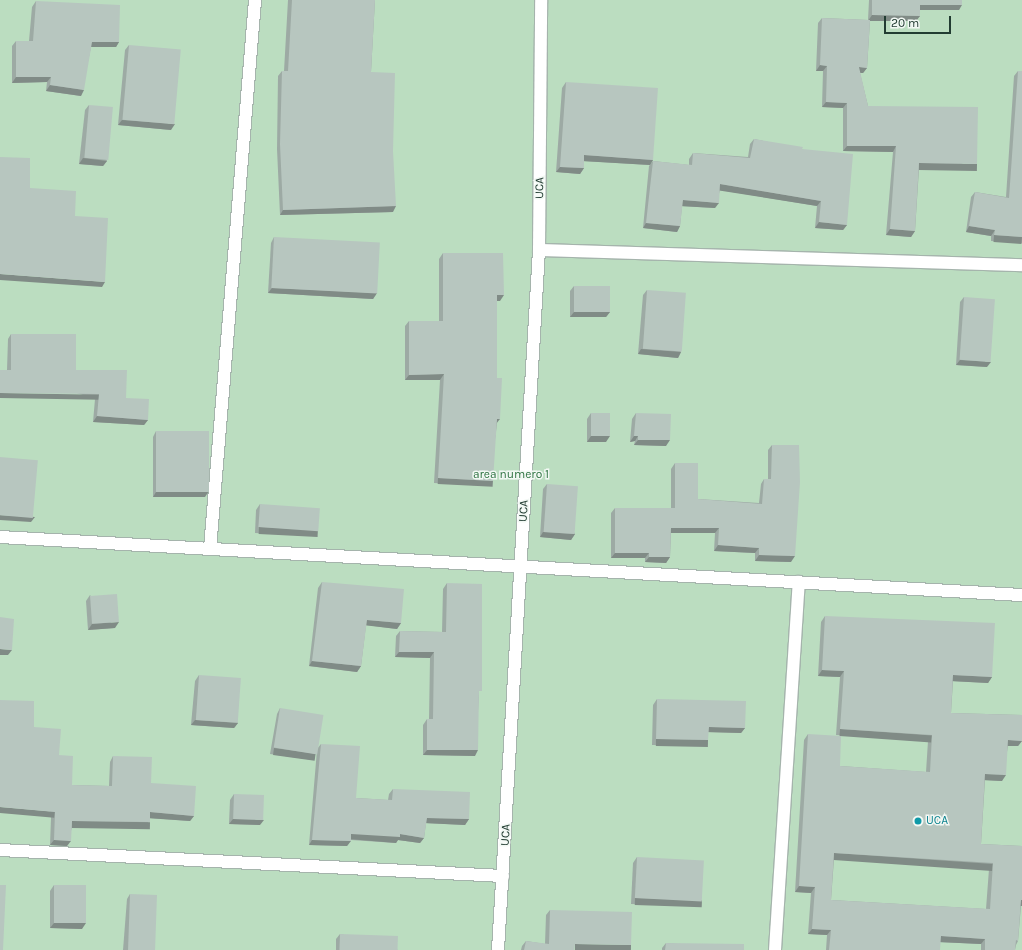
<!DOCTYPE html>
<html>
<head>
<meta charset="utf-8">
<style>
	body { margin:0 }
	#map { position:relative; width:1022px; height:950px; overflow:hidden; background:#e2ece6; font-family:Karla,sans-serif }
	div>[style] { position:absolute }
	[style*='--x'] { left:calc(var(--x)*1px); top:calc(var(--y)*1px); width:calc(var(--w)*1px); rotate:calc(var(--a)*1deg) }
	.green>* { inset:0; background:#bbddc0; transform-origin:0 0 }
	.roads { filter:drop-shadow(1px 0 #a5b4ac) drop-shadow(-1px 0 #a5b4ac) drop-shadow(0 1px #a5b4ac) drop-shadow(0 -1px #a5b4ac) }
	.street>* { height:12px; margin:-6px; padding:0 6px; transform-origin:6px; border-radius:6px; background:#fff }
	.wall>* { inset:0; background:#9daaa4 }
	.shaded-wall>* { inset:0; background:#808b86; transform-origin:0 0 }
	.building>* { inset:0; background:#b7c6bf; transform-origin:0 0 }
	.dots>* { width:11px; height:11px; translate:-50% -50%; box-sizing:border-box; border:2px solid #f2f8f4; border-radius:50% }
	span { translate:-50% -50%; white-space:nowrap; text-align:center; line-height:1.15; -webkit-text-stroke:3px #f2f8f4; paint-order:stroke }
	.street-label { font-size:12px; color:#223c32 }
	.park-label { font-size:12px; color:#2d7240 }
	.culture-label { font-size:12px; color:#0d838f }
	.left { translate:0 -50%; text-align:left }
	.scale { position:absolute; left:884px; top:16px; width:67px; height:18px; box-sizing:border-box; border:2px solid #223c32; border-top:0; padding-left:5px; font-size:12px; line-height:14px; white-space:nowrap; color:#223c32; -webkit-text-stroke:3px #f2f8f4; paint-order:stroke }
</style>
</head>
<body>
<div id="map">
	<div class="green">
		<div style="left:0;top:0;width:1022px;height:950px"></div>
	</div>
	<div class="roads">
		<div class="street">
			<div style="--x:539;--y:250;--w:483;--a:1.8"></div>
			<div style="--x:0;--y:537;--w:1024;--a:3.25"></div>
			<div style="--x:210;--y:549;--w:551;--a:-85.31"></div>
			<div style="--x:0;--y:850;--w:504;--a:2.96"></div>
			<div style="--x:498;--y:950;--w:701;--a:-86.65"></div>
			<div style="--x:539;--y:250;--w:250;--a:-89.5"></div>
			<div style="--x:775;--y:950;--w:369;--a:-86.3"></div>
		</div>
	</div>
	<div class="wall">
		<div style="clip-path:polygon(288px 0,375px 0,371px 72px,393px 151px,393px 212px,280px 215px,277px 149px,278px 76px,282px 71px,284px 71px)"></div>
		<div style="clip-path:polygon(869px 0,962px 0,959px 10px,920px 10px,920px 16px,916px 21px,870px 21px,867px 68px,863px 73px,860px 73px,868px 106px,973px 170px,919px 169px,915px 231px,911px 237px,886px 235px,893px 152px,843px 151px,843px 108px,822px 107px,823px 71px,816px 71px,818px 23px,822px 18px,868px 20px)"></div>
		<div style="clip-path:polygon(36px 1px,119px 42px,116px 47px,91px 47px,81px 96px,46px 91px,47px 82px,12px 83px,12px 46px,16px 41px,29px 41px,32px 7px)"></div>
		<div style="clip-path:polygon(129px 45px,171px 130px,118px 125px,125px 50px)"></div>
		<div style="clip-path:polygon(1018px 71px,1022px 71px,1022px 243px,991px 241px,991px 236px,966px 232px,971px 197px,975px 192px,1006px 197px,1014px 76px)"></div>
		<div style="clip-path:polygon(566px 82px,653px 160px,650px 165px,584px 161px,584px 168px,580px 174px,556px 172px,562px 88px)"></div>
		<div style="clip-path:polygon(89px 105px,107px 161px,103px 166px,79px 164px,85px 110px)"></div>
		<div style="clip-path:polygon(754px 139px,802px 149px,847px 225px,843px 230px,815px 228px,817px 206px,720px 190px,715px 208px,682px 206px,680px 226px,677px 232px,643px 228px,649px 166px,653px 161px,689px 165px,689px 159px,693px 153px,748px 157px,750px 144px)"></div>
		<div style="clip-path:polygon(274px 237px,377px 293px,373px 299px,268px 293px,271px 243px)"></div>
		<div style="clip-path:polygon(443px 253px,500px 301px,497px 301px,497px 424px,489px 486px,434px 483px,440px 380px,405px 380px,405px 326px,409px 321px,439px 321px,439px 259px)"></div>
		<div style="clip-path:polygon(574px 286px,610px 312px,606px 317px,570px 317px,570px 291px)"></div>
		<div style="clip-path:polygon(647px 290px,681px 352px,678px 358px,638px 354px,643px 295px)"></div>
		<div style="clip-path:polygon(964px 297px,987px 367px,956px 365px,960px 302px)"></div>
		<div style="clip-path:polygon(11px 334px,126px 398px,148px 420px,144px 425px,93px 422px,95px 399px,7px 370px,8px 339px)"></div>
		<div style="clip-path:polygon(591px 413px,606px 442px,587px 442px,587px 419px)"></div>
		<div style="clip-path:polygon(636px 413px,666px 446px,634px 445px,635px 441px,630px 442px,632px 419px)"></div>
		<div style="clip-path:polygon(156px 431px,205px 497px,153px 497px,153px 437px)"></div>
		<div style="clip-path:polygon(772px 445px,791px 562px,755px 561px,755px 553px,714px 551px,715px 533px,671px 533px,670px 557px,666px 563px,645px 562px,645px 558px,611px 558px,611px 513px,615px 508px,671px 508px,671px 469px,675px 463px,698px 499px,759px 503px,761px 484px,764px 479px,768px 479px,768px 450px)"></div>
		<div style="clip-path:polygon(547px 484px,575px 534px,571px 540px,540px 537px,543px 489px)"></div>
		<div style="clip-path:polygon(260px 504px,315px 536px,255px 533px,256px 510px)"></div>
		<div style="clip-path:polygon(322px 582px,401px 623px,397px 629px,366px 625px,361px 666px,357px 672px,309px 666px,318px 588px)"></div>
		<div style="clip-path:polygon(447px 583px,479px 695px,475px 756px,423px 755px,423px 725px,427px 719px,429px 719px,430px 658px,395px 657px,396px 636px,400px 631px,442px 632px,443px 589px)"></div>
		<div style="clip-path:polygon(90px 595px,115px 628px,88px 630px,86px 601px)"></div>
		<div style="clip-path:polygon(evenodd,825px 616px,992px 677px,988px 683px,953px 681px,951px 713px,1022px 715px,1022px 741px,1018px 746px,1008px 746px,1002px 781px,985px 780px,981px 844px,1022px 846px,1022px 906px,1021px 906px,1018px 941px,1016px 945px,1015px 950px,981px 950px,981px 944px,940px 942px,940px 950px,826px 950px,827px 935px,808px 934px,811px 893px,795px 892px,804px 740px,808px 734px,840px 766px,926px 772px,928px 741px,836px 735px,840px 677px,818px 676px,821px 622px,825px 616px,834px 859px,989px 869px,986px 909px,831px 900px,834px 859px)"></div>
		<div style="clip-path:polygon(199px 675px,238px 723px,234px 728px,191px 725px,195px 681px)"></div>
		<div style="clip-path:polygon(657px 699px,745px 728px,741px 733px,708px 732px,704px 746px,652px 745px,653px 705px)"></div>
		<div style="clip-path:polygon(280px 708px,317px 749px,321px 744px,356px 798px,388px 800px,389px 794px,393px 789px,469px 819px,465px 825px,426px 823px,424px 838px,420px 843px,398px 840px,396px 843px,351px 840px,347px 846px,309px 845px,317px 750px,313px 760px,270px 754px,277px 714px)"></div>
		<div style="clip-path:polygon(34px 727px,59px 755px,72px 785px,109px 786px,110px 762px,113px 756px,151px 783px,194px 816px,190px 821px,150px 818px,146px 828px,72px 827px,67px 846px,50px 845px,51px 818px)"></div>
		<div style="clip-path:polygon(234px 794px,260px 825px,229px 824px,230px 800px)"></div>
		<div style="clip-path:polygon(637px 857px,698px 906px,631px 904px,633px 863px)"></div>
		<div style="clip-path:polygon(54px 885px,82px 929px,50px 928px,50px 891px)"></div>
		<div style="clip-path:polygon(130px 894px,154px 950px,123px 950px,127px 899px)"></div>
		<div style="clip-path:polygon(550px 910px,574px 950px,521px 950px,522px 946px,526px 941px,545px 944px,546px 915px)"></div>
		<div style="clip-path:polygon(340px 934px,398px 950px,336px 950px,336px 939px)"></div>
		<div style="clip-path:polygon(666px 943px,744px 950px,662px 950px,662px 948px)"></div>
	</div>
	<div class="shaded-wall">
		<div style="clip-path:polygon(920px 5px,962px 5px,959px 10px,916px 10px)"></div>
		<div style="clip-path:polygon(872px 15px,920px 16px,916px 21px,868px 21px)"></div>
		<div style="clip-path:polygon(92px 42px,119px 42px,116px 47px,88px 47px)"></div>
		<div style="clip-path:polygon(820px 65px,827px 66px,823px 71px,816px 71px)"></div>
		<div style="clip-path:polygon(859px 67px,867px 68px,863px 73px,855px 73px)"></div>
		<div style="clip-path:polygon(16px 77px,51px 77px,47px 82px,12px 83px)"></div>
		<div style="clip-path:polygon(50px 85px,84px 90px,81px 96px,46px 91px)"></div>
		<div style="clip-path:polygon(826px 102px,847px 103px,843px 108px,822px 107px)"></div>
		<div style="clip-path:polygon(122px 120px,175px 124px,171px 130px,118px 125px)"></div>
		<div style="clip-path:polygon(847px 146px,896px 146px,893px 152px,843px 151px)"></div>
		<div style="clip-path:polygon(584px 155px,653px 160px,650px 165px,581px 161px)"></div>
		<div style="clip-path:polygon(83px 158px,107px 161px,103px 166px,79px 164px)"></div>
		<div style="left:919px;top:163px;width:58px;height:7px;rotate:1deg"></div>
		<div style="clip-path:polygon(560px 167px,584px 168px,580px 174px,556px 172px)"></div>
		<div style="clip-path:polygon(720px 184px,821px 201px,817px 206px,716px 190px)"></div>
		<div style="clip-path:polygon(683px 200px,719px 203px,715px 208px,679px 206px)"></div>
		<div style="clip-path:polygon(396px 206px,393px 212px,280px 215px,283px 210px)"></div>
		<div style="clip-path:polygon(819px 222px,847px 225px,843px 230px,815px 228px)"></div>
		<div style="clip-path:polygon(646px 223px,680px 226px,677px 232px,643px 228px)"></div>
		<div style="clip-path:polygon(969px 226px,995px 230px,991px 236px,966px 232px)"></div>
		<div style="clip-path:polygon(890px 229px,915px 231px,911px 237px,886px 235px)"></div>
		<div style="left:994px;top:235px;width:28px;height:7px;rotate:4deg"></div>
		<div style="clip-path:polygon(0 274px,105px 282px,102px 287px,0 280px)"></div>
		<div style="clip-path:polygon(272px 288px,377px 293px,373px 299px,268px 293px)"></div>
		<div style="clip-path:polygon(497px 295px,504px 295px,500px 301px,493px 301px)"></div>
		<div style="clip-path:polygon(574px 312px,610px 312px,606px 317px,570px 317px)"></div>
		<div style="clip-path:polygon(641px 349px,681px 352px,678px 358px,638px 354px)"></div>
		<div style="clip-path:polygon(960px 360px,991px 362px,987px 367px,956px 365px)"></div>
		<div style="clip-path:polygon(444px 374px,440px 380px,405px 380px,409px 375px)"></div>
		<div style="left:0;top:393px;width:99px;height:5px;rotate:1deg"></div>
		<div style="clip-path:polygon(97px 416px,148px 420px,144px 425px,93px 422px)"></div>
		<div style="clip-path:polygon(497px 419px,500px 419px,496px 424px)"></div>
		<div style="clip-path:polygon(591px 436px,610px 436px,606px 442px,587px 442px)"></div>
		<div style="clip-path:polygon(634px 436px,638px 436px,635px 441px,630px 442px)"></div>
		<div style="clip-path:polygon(638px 440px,670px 440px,666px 446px,634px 445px)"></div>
		<div style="left:438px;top:478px;width:55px;height:6px;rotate:3deg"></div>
		<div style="clip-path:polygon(209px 491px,205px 497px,153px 497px,156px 492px)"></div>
		<div style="clip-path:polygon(0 515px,35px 517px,31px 522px,0 520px)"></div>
		<div style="left:259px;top:527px;width:59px;height:7px;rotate:3deg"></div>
		<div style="clip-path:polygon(671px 528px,719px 528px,715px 533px,667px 533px)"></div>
		<div style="clip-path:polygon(543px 532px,575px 534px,571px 540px,540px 537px)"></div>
		<div style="clip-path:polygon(718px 545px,759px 548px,755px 553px,714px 551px)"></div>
		<div style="clip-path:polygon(615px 553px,649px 553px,645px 558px,611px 558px)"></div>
		<div style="clip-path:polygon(759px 555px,795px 556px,791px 562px,755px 561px)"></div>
		<div style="clip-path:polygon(649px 557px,670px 557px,666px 563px,645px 562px)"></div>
		<div style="clip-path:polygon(367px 620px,401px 623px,397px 629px,363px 625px)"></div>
		<div style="clip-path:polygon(119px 622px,115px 628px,88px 630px,92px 624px)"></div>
		<div style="clip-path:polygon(0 649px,12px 650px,8px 655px,0 655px)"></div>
		<div style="clip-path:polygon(399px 652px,434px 652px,430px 658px,395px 657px)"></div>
		<div style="clip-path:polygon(312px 661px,361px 666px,357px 672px,309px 666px)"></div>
		<div style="clip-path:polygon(822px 670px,844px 671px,840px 677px,818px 676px)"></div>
		<div style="clip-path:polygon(953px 675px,992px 677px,988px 683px,949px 681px)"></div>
		<div style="clip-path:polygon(195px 720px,238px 723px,234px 728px,191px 725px)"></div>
		<div style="clip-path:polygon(709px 727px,745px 728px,741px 733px,705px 732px)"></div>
		<div style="left:840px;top:729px;width:92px;height:7px;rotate:4deg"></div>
		<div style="left:656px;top:739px;width:52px;height:7px;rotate:1deg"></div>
		<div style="clip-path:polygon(1008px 740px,1022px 741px,1018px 746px,1004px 746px)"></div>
		<div style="left:274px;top:748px;width:42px;height:7px;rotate:8deg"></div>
		<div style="clip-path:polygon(427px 750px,478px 750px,475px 756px,423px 755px)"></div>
		<div style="clip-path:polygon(985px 774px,1006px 775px,1002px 781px,981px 780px)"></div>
		<div style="left:0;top:807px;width:55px;height:6px;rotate:5deg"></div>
		<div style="clip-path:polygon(150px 812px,194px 816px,190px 821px,146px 818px)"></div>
		<div style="clip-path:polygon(427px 818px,469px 819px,465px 825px,423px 823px)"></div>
		<div style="clip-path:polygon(233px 819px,264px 820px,260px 825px,229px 824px)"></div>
		<div style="left:72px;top:821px;width:78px;height:7px;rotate:1deg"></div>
		<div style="clip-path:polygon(351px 834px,400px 834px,424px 838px,420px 843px,398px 840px,396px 843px,348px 839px)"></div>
		<div style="clip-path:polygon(54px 840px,71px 841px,67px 846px,50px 845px)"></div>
		<div style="clip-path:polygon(312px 840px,351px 841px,347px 846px,309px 845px)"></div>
		<div style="left:834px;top:853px;width:159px;height:7px;rotate:4deg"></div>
		<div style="clip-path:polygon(799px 886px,815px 887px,811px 893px,795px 892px)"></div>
		<div style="left:635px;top:898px;width:67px;height:7px;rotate:2deg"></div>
		<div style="clip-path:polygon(1021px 900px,1022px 900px,1022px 906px,1017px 906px)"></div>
		<div style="clip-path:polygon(54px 923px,86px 923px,82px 929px,50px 928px)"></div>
		<div style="clip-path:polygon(812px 929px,831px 930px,827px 935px,808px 934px)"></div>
		<div style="clip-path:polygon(941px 936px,985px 939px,981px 944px,937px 942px)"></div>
		<div style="left:575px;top:944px;width:56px;height:6px;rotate:1deg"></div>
	</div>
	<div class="building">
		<div style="clip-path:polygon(292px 0,375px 0,371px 72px,395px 73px,393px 151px,396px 206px,283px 210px,280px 144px,282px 71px,288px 71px)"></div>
		<div style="clip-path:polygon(872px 0,962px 0,962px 5px,920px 5px,920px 16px,872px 15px)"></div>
		<div style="clip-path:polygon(36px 1px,120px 5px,119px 42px,92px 42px,84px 90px,50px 85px,51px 77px,16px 77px,16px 41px,33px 41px)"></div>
		<div style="clip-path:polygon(822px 18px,870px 20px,867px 68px,859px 67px,868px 106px,978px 107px,977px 164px,919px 163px,915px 231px,890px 229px,896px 146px,847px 146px,847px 103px,826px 102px,827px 66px,820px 65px)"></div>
		<div style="left:129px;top:45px;width:52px;height:75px;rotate:5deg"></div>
		<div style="clip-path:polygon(1018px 71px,1022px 71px,1022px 237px,994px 235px,995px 230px,969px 226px,975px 192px,1009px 198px)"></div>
		<div style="clip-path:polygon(566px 82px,658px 88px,653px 160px,584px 155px,584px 168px,560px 167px)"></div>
		<div style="left:89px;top:105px;width:24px;height:53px;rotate:5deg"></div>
		<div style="clip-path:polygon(754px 139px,803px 147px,802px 149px,853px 154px,847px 225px,819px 222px,821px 201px,720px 184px,719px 203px,683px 200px,680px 226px,646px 223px,653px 161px,692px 165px,693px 153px,750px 158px)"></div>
		<div style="clip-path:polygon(0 157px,30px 158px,30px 188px,76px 191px,75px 216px,108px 218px,105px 282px,0 274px)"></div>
		<div style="left:274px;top:237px;width:106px;height:51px;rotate:3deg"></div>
		<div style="clip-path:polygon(443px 253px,503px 253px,504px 295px,497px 295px,497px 378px,502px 378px,500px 419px,497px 419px,493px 481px,438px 478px,444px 374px,409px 375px,409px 321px,443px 321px)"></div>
		<div style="left:574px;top:286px;width:36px;height:26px"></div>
		<div style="left:647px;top:290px;width:39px;height:59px;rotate:4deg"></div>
		<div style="left:964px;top:297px;width:31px;height:63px;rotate:4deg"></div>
		<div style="clip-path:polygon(11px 334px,76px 334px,76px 370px,127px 370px,126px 398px,149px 399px,148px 420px,97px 416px,99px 394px,0 393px,0 370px,11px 370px)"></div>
		<div style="left:591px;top:413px;width:19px;height:23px"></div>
		<div style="clip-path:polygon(636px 413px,671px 414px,670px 440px,638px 440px,638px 436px,634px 436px)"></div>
		<div style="left:156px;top:431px;width:53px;height:61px"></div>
		<div style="clip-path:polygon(772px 445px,799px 445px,800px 482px,795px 556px,759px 555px,759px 548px,718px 545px,719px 528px,671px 528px,670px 557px,649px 557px,649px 553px,615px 553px,615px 508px,675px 508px,675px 463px,698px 463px,698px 499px,762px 504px,764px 479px,771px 479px)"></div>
		<div style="left:0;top:457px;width:38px;height:58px;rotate:5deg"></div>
		<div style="left:547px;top:484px;width:31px;height:48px;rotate:4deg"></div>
		<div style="left:260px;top:504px;width:60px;height:23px;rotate:4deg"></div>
		<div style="clip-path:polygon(322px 582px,404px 589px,401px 623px,367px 620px,361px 666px,312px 661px)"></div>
		<div style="clip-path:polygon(447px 583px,482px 584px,482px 691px,479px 691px,478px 750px,427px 750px,427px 719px,433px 719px,434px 652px,399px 652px,400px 631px,446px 632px)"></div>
		<div style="left:117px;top:594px;width:28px;height:27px;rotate:86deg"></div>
		<div style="clip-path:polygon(evenodd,825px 616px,995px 623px,992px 677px,953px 675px,951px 713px,1022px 715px,1022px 741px,1008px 740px,1006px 775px,985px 774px,981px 844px,1022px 846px,1022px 900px,1021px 900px,1018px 941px,1016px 940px,1015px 950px,985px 950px,985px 939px,941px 936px,940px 950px,829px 950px,831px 930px,812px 929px,815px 887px,799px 886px,808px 734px,841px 736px,840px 766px,930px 772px,932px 735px,840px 729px,844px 671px,822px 670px,825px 616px,834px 853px,993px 863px,990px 909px,831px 900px,834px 853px)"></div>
		<div style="clip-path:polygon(0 617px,14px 619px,12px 650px,0 649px)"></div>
		<div style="left:199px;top:675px;width:42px;height:45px;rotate:4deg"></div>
		<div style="clip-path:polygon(657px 699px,746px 701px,745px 728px,709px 727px,708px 740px,656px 739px)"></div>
		<div style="clip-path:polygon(0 700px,34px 701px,34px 727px,61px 729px,59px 755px,73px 756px,72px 785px,112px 786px,113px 756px,152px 757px,151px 783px,196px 786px,194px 816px,150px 812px,150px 822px,72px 821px,71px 841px,54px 840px,55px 812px,0 807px)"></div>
		<div style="left:280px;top:708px;width:44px;height:40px;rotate:9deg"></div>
		<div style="clip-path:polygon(321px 744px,360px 746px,356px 798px,392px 800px,393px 789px,470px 792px,469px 819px,427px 818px,424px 838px,400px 834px,400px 837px,351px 834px,351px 841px,312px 840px)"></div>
		<div style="left:234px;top:794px;width:30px;height:25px;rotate:2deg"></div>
		<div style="left:637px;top:857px;width:67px;height:41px;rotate:3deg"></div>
		<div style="clip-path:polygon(0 885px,6px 885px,3px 950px,0 950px)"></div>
		<div style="left:54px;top:885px;width:32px;height:38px"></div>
		<div style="left:130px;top:894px;width:27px;height:56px;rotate:2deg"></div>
		<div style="clip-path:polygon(550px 910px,632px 912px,631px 945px,575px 944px,574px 950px,524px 950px,526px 941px,549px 944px)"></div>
		<div style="left:340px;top:934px;width:58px;height:16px;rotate:2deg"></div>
		<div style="clip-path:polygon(666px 943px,744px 944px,744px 950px,665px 950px)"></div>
	</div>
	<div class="dots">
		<div style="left:918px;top:821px;background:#0f9aa8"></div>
	</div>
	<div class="street-label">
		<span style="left:540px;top:188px;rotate:-89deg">UCA</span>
		<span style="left:524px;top:511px;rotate:-87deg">UCA</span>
		<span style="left:506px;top:835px;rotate:-87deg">UCA</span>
	</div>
	<div class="park-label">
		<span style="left:511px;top:475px">area numero 1</span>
	</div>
	<div class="culture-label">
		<span class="left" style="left:926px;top:821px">UCA</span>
	</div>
	<div class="scale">20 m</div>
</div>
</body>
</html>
